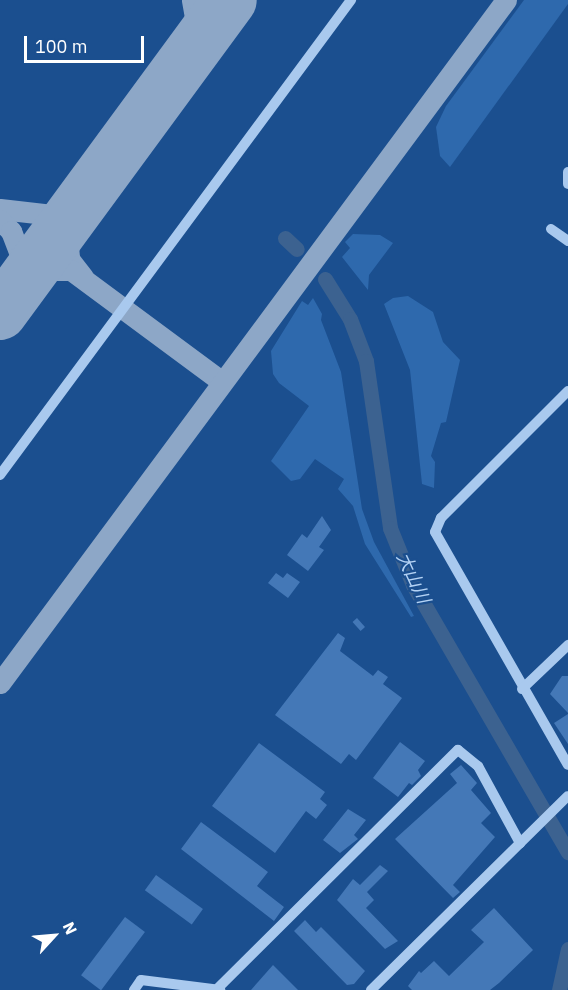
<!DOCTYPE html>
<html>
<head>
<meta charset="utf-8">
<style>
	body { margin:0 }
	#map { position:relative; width:568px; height:990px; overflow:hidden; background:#1b4f8f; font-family:"IBM Plex Sans","Noto Sans JP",sans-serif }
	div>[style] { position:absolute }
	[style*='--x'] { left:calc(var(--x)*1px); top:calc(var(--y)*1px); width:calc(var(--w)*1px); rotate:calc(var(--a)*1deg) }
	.green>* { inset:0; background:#2e69ad }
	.river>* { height:15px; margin:-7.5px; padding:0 7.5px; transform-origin:7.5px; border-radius:7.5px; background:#3c6290 }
	.taxiway>* { height:21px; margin:-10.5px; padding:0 10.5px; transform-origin:10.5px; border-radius:10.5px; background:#8da7c7 }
	.runway>* { height:54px; margin:-27px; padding:0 27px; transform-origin:27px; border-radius:27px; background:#8da7c7 }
	.building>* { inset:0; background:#4478b7; transform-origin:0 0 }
	.minor>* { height:10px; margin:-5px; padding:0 5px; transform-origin:5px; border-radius:5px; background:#a9c9ee }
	span { translate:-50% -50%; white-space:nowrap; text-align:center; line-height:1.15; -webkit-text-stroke:4.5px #1b4f8f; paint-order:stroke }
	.water-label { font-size:18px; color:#b5d3f5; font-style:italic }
	.north { position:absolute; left:24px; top:906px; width:60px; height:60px; -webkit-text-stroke:4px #1b4f8f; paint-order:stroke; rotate:64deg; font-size:16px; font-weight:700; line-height:24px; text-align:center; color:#fff }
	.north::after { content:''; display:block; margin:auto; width:21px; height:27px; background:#fff; clip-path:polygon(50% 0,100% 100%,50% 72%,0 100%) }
	.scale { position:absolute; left:24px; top:36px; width:120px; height:27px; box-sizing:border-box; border:3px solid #fff; border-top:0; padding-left:8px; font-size:18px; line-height:21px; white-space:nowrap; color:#fff; -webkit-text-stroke:4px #1b4f8f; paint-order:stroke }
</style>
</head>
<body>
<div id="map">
	<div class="green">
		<div style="clip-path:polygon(524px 0,568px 0,568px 4px,450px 167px,440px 156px,436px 127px,446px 106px)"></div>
		<div style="clip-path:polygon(353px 234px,380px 235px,393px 243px,369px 275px,368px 290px,342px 257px,350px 248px,345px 242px)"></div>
		<div style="clip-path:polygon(408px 296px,433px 312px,443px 342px,460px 360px,446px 422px,441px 423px,431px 456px,435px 462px,434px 488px,422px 484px,410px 370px,384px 304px,393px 298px)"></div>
		<div style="clip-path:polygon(313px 298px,322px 314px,321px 320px,341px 372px,362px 509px,374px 542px,414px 616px,411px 617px,365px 544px,353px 506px,338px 489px,344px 479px,315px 459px,300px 479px,291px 481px,271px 461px,309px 406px,279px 383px,273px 374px,271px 351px,302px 301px,308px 305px)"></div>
	</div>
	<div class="river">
		<div style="--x:285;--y:238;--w:16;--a:43"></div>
		<div style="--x:325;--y:279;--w:47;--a:58"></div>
		<div style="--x:350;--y:319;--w:45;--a:69.1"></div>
		<div style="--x:366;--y:361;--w:169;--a:81.8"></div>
		<div style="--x:390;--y:528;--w:61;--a:68"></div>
		<div style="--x:413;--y:585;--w:309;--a:59.9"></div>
		<div style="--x:559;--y:990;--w:42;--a:-77.6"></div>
	</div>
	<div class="taxiway">
		<div style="--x:190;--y:54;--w:32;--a:-79"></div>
		<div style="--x:196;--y:23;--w:23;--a:-100"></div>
		<div style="--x:0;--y:209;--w:70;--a:6.5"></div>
		<div style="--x:0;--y:220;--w:16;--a:45"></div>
		<div style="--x:11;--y:231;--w:25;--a:69"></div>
		<div style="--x:20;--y:254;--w:44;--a:99.2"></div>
		<div style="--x:66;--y:223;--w:36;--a:85"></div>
		<div style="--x:69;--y:259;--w:23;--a:52"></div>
		<div style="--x:25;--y:281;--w:28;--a:-23"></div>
		<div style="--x:51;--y:270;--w:20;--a:0"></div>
		<div style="--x:71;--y:270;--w:187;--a:36.5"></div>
		<div style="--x:0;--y:683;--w:850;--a:-53.47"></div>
	</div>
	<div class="runway">
		<div style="--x:0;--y:313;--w:388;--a:-53.7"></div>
	</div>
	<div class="building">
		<div style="clip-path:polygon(322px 516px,331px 530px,319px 547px,324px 550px,308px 571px,287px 555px,302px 534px,307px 538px)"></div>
		<div style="clip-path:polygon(276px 573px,283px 578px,287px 573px,300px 582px,288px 598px,268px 583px)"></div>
		<div style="left:357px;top:618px;width:12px;height:6px;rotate:48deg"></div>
		<div style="clip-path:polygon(338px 633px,345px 638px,340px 651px,373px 676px,378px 670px,388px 677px,383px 684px,402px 698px,356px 760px,349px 754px,341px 764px,275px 715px)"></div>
		<div style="clip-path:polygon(562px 676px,568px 676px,568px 713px,550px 694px)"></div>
		<div style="clip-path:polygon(568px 714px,568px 744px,554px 723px)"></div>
		<div style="clip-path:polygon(400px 742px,425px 761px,418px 770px,421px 776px,412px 785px,409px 783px,398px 797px,373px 778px)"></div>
		<div style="clip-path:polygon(259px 743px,325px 792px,320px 799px,327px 805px,316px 819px,306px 811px,275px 853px,212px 806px)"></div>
		<div style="clip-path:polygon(461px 765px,477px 783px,471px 790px,491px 813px,481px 823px,495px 837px,453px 885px,460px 892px,453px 898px,395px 839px,457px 783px,450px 774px)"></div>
		<div style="clip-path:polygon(348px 809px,366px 820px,354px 835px,358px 839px,340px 853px,323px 840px)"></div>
		<div style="clip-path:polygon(201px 822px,268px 872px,257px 886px,284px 907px,274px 921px,181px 849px)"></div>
		<div style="clip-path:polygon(380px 865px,388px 871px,367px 892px,374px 900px,366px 908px,398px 941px,385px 949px,337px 900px,353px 879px,360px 885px)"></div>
		<div style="left:156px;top:875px;width:58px;height:19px;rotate:36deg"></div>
		<div style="clip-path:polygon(494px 908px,533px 950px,499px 983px,490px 990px,412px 990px,408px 986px,419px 971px,421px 973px,434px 961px,449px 976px,484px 942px,471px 930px)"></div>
		<div style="left:125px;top:917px;width:25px;height:73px;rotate:37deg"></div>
		<div style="clip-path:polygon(305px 920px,316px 932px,321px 927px,365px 971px,354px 984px,347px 985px,294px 931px)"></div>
		<div style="clip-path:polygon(273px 965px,298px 990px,251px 990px)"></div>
	</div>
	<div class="minor">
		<div style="--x:568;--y:172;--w:12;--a:90"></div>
		<div style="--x:551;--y:229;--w:21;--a:35"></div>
		<div style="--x:568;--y:391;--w:180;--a:135"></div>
		<div style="--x:441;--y:518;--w:15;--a:113"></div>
		<div style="--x:435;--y:532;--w:268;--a:60.3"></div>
		<div style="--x:0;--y:475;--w:591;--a:-53.54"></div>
		<div style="--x:522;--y:689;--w:64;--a:-43.7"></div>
		<div style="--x:218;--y:988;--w:338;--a:-44.8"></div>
		<div style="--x:458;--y:750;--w:26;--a:39"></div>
		<div style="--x:478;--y:766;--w:88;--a:61.4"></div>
		<div style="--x:134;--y:990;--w:12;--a:-55"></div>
		<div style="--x:141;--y:980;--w:80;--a:7.2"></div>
		<div style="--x:371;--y:990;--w:276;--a:-44.6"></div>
	</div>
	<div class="water-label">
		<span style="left:413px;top:578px;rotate:65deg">大山川</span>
	</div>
	<div class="north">N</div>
	<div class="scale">100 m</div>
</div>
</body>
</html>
